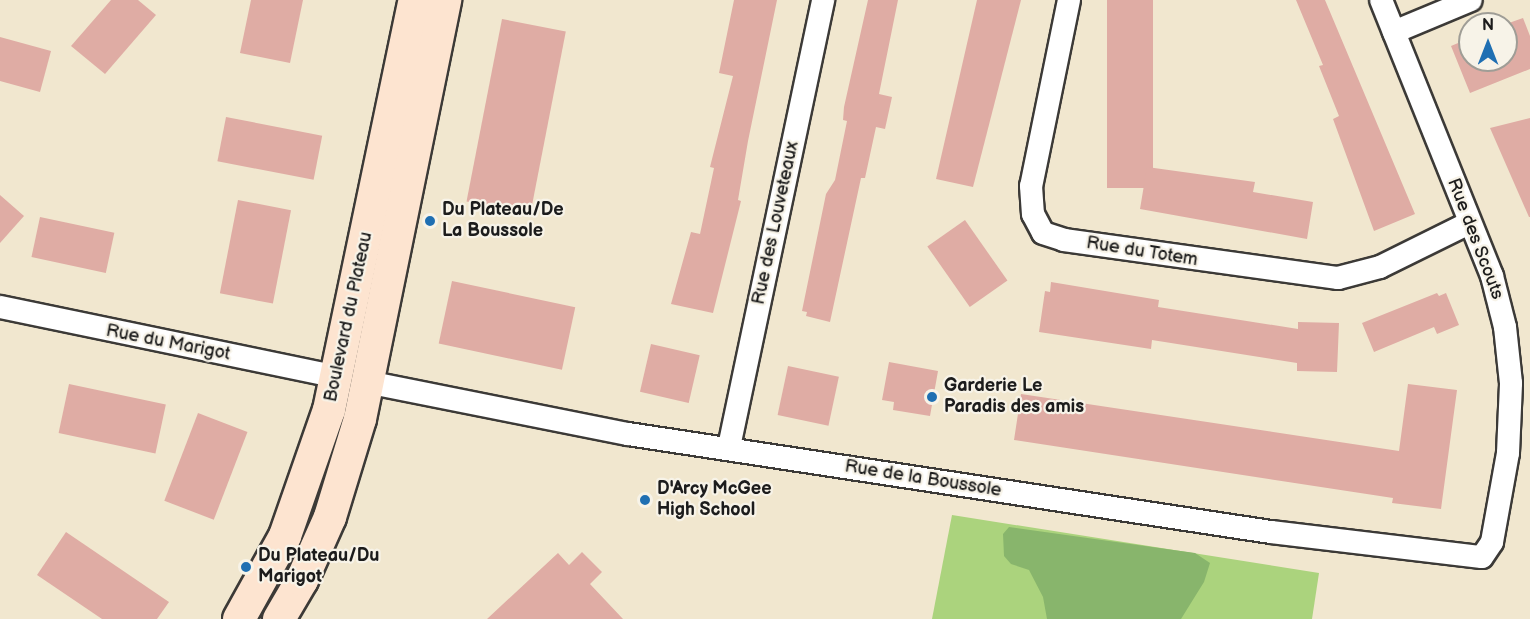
<!DOCTYPE html>
<html>
<head>
<meta charset="utf-8">
<style>
	body { margin:0 }
	#map { position:relative; width:1530px; height:619px; overflow:hidden; background:#f1e7cf; font-family:"Balsamiq Sans",sans-serif }
	div>[style] { position:absolute }
	[style*='--x'] { left:calc(var(--x)*1px); top:calc(var(--y)*1px); width:calc(var(--w)*1px); rotate:calc(var(--a)*1deg) }
	.green>* { inset:0; background:#abd37d }
	.forest>* { inset:0; background:#88b56c }
	.building>* { inset:0; background:#dfaca4; transform-origin:0 0 }
	.roads { filter:drop-shadow(2px 0 #3c3a37) drop-shadow(-2px 0 #3c3a37) drop-shadow(0 2px #3c3a37) drop-shadow(0 -2px #3c3a37) }
	.street>* { height:22px; margin:-11px; padding:0 11px; transform-origin:11px; border-radius:11px; background:#fff }
	.secondary>* { height:32px; margin:-16px; padding:0 16px; transform-origin:16px; border-radius:16px; background:#fde4d0 }
	.dots>* { width:16px; height:16px; translate:-50% -50%; box-sizing:border-box; border:3px solid #f7f3e8; border-radius:50% }
	span { translate:-50% -50%; white-space:nowrap; text-align:center; line-height:1.15; -webkit-text-stroke:4.5px #f7f3e8; paint-order:stroke }
	.poi-label { font-size:18px; color:#1c1c1c; font-weight:700 }
	.left { translate:0 -50%; text-align:left }
	.street-label { font-size:18px; color:#1c1c1c }
	.north { position:absolute; left:1458px; top:12px; width:60px; height:60px; box-sizing:border-box; background:#f7f3e8; border:2px solid #9f9d96; border-radius:50%; rotate:0deg; font-size:16px; font-weight:700; line-height:24px; text-align:center; color:#1c1c1c }
	.north::after { content:''; display:block; margin:auto; width:21px; height:27px; background:#1f6fb2; clip-path:polygon(50% 0,100% 100%,50% 72%,0 100%) }
</style>
</head>
<body>
<div id="map">
	<div class="green">
		<div style="clip-path:polygon(952px 515px,1319px 573px,1312px 619px,932px 619px)"></div>
	</div>
	<div class="forest">
		<div style="clip-path:polygon(1009px 527px,1195px 553px,1210px 563px,1204px 582px,1181px 619px,1047px 619px,1043px 597px,1029px 570px,1011px 564px,1004px 556px,1003px 534px)"></div>
	</div>
	<div class="building">
		<div style="clip-path:polygon(111px 0,138px 0,156px 15px,105px 74px,71px 46px)"></div>
		<div style="clip-path:polygon(251px 0,303px 0,290px 63px,240px 53px)"></div>
		<div style="clip-path:polygon(734px 0,777px 0,748px 141px,738px 200px,741px 201px,713px 313px,671px 304px,691px 232px,700px 234px,714px 168px,710px 167px,733px 76px,719px 73px)"></div>
		<div style="clip-path:polygon(868px 0,898px 0,879px 94px,892px 97px,885px 129px,876px 127px,865px 178px,861px 178px,830px 322px,806px 316px,807px 312px,802px 311px,826px 194px,835px 180px,847px 121px,843px 120px,844px 107px)"></div>
		<div style="clip-path:polygon(977px 0,1021px 0,973px 187px,936px 179px)"></div>
		<div style="left:1107px;top:0;width:46px;height:188px"></div>
		<div style="clip-path:polygon(1296px 0,1325px 0,1415px 214px,1374px 231px,1333px 119px,1339px 116px,1319px 66px,1323px 65px)"></div>
		<div style="clip-path:polygon(1523px 18px,1530px 36px,1530px 69px,1470px 93px,1451px 46px,1470px 38px,1470px 60px,1506px 60px,1506px 24px)"></div>
		<div style="left:502px;top:19px;width:65px;height:186px;rotate:11deg"></div>
		<div style="clip-path:polygon(0 37px,51px 51px,40px 92px,0 81px)"></div>
		<div style="left:226px;top:117px;width:98px;height:45px;rotate:11deg"></div>
		<div style="clip-path:polygon(1530px 118px,1530px 217px,1529px 217px,1490px 128px)"></div>
		<div style="clip-path:polygon(1147px 167px,1255px 182px,1253px 192px,1313px 202px,1307px 239px,1140px 209px)"></div>
		<div style="clip-path:polygon(0 195px,24px 216px,0 243px)"></div>
		<div style="left:238px;top:200px;width:54px;height:95px;rotate:11deg"></div>
		<div style="left:40px;top:217px;width:76px;height:41px;rotate:12deg"></div>
		<div style="left:965px;top:220px;width:74px;height:46px;rotate:55deg"></div>
		<div style="left:452px;top:281px;width:126px;height:64px;rotate:12deg"></div>
		<div style="clip-path:polygon(1051px 282px,1159px 300px,1158px 307px,1298px 329px,1298px 322px,1339px 323px,1337px 372px,1297px 371px,1297px 363px,1152px 340px,1151px 349px,1039px 332px,1045px 291px,1050px 292px)"></div>
		<div style="clip-path:polygon(1437px 293px,1439px 296px,1446px 293px,1459px 325px,1437px 334px,1434px 327px,1374px 352px,1362px 323px)"></div>
		<div style="left:651px;top:344px;width:50px;height:49px;rotate:13deg"></div>
		<div style="clip-path:polygon(889px 362px,938px 371px,930px 416px,893px 410px,894px 402px,882px 400px)"></div>
		<div style="left:788px;top:366px;width:52px;height:50px;rotate:12deg"></div>
		<div style="left:69px;top:384px;width:99px;height:50px;rotate:12deg"></div>
		<div style="clip-path:polygon(1408px 384px,1457px 390px,1441px 509px,1392px 503px,1393px 498px,1014px 440px,1021px 394px,1399px 451px)"></div>
		<div style="left:198px;top:413px;width:53px;height:94px;rotate:21deg"></div>
		<div style="clip-path:polygon(66px 532px,169px 602px,157px 619px,102px 619px,37px 575px)"></div>
		<div style="clip-path:polygon(582px 552px,602px 572px,590px 584px,623px 619px,487px 619px,558px 553px,569px 565px)"></div>
	</div>
	<div class="roads">
		<div class="street">
			<div style="--x:1069;--y:0;--w:190;--a:101.5"></div>
			<div style="--x:1031;--y:186;--w:28;--a:86"></div>
			<div style="--x:1033;--y:214;--w:21;--a:62"></div>
			<div style="--x:1043;--y:233;--w:22;--a:18"></div>
			<div style="--x:1064;--y:240;--w:277;--a:7.9"></div>
			<div style="--x:1338;--y:278;--w:43;--a:-14.7"></div>
			<div style="--x:1380;--y:267;--w:99;--a:-26.3"></div>
			<div style="--x:1394;--y:32;--w:83;--a:-22.6"></div>
			<div style="--x:0;--y:307;--w:344;--a:11.7"></div>
			<div style="--x:367;--y:382;--w:266;--a:11.3"></div>
			<div style="--x:628;--y:434;--w:650;--a:8.67"></div>
			<div style="--x:1271;--y:532;--w:212;--a:6.8"></div>
			<div style="--x:1482;--y:557;--w:18;--a:-56"></div>
			<div style="--x:1492;--y:542;--w:90;--a:-79.8"></div>
			<div style="--x:1508;--y:453;--w:70;--a:-87.5"></div>
			<div style="--x:1511;--y:383;--w:56;--a:-96.1"></div>
			<div style="--x:1505;--y:327;--w:53;--a:-104.3"></div>
			<div style="--x:1492;--y:276;--w:297;--a:-111.9"></div>
			<div style="--x:729;--y:447;--w:457;--a:-78.1"></div>
		</div>
		<div class="secondary">
			<div style="--x:239;--y:619;--w:95;--a:-61"></div>
			<div style="--x:285;--y:536;--w:133;--a:-70.8"></div>
			<div style="--x:329;--y:410;--w:419;--a:-78.2"></div>
			<div style="--x:279;--y:619;--w:45;--a:-59.5"></div>
			<div style="--x:302;--y:580;--w:69;--a:-66"></div>
			<div style="--x:330;--y:517;--w:102;--a:-73"></div>
			<div style="--x:360;--y:419;--w:428;--a:-78.5"></div>
		</div>
	</div>
	<div class="dots">
		<div style="left:430px;top:221px;background:#1f6fb2"></div>
		<div style="left:932px;top:397px;background:#1f6fb2"></div>
		<div style="left:645px;top:500px;background:#1f6fb2"></div>
		<div style="left:246px;top:567px;background:#1f6fb2"></div>
	</div>
	<div class="poi-label">
		<span class="left" style="left:442px;top:221px">Du Plateau/De<br>La Boussole</span>
		<span class="left" style="left:944px;top:397px">Garderie Le<br>Paradis des amis</span>
		<span class="left" style="left:657px;top:500px">D'Arcy McGee<br>High School</span>
		<span class="left" style="left:258px;top:567px">Du Plateau/Du<br>Marigot</span>
	</div>
	<div class="street-label">
		<span style="left:776px;top:223px;rotate:-78deg">Rue des Louveteaux</span>
		<span style="left:1475px;top:239px;rotate:69deg">Rue des Scouts</span>
		<span style="left:1142px;top:252px;rotate:9deg">Rue du Totem</span>
		<span style="left:349px;top:317px;rotate:-78deg">Boulevard du Plateau</span>
		<span style="left:168px;top:343px;rotate:11deg">Rue du Marigot</span>
		<span style="left:923px;top:479px;rotate:9deg">Rue de la Boussole</span>
	</div>
	<div class="north">N</div>
</div>
</body>
</html>
